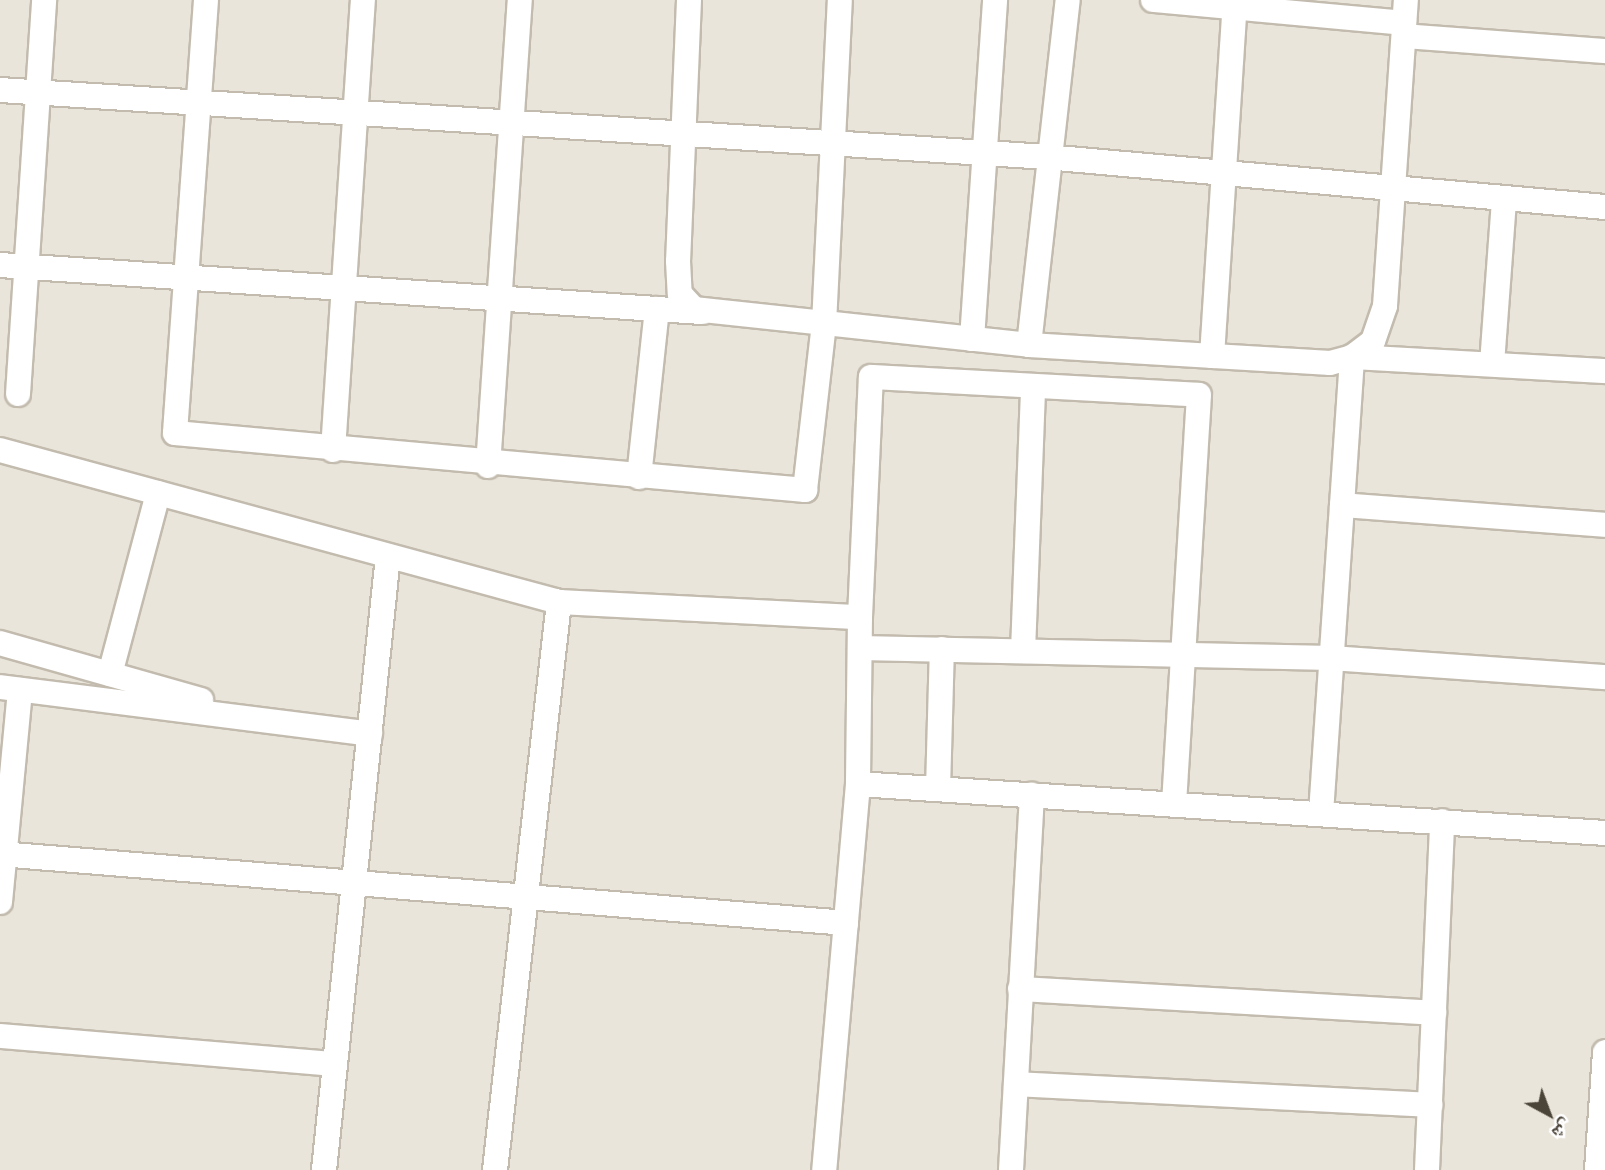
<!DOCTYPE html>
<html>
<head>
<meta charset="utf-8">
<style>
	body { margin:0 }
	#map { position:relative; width:1605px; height:1170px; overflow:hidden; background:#f6f3ec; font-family:"Golos Text","Noto Naskh Arabic",sans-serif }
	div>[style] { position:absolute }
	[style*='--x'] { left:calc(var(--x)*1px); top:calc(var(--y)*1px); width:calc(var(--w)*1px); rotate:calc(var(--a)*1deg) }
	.residential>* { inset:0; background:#eae5da; transform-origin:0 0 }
	.roads { filter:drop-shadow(2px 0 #c2bbae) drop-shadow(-2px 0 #c2bbae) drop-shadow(0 2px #c2bbae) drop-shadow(0 -2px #c2bbae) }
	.minor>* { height:24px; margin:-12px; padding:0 12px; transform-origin:12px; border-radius:12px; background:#fff }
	span { translate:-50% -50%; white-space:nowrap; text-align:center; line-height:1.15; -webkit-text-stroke:7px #fff; paint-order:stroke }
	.north { position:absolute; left:1514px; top:1079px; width:70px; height:70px; -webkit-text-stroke:5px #fff; paint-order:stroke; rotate:139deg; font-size:19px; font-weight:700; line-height:28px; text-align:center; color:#4b4439 }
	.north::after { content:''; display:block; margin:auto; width:24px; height:32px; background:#4b4439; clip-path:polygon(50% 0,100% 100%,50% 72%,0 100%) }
</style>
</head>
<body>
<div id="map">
	<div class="residential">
		<div style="left:0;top:0;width:1605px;height:1170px"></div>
	</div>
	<div class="roads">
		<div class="minor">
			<div style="--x:206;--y:0;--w:434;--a:94.1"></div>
			<div style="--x:175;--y:433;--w:633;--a:5.17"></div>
			<div style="--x:805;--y:490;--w:167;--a:-83.5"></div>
			<div style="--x:824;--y:324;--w:324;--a:-87.2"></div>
			<div style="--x:689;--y:0;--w:261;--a:92.4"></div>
			<div style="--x:678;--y:261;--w:33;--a:87"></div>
			<div style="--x:680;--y:294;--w:21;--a:47"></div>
			<div style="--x:694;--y:309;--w:337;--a:6.1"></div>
			<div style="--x:1029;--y:345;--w:302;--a:3.4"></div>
			<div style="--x:1330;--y:363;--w:23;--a:-15"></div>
			<div style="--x:1352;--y:357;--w:26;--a:-37"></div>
			<div style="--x:1373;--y:341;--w:37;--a:-71"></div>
			<div style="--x:1385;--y:306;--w:307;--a:-86.1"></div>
			<div style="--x:1153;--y:0;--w:252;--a:5.2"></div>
			<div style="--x:1404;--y:36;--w:202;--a:4.3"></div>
			<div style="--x:0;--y:90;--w:1048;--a:3.66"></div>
			<div style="--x:1046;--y:157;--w:561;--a:5.11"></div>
			<div style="--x:0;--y:265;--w:704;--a:3.83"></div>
			<div style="--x:972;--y:339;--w:340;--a:-86.1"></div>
			<div style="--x:1029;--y:345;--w:347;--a:-83.6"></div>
			<div style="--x:1212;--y:356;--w:357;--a:-86.3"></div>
			<div style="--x:1492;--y:364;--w:164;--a:-85.8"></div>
			<div style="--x:18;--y:394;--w:395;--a:-86.2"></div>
			<div style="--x:0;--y:450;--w:579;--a:15.21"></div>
			<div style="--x:559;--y:602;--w:301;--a:2.9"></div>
			<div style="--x:860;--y:617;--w:167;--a:90.7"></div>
			<div style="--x:858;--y:784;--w:387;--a:95"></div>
			<div style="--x:333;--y:450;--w:451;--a:-86.2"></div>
			<div style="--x:488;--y:466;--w:467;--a:-86.1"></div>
			<div style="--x:639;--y:477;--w:169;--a:-83.9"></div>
			<div style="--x:1342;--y:505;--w:264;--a:4.3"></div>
			<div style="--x:860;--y:617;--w:240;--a:-87.4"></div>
			<div style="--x:871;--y:377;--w:328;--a:3.1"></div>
			<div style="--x:1199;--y:395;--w:410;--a:93.5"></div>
			<div style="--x:0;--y:643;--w:209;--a:15.8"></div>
			<div style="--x:860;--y:648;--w:472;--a:1.2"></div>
			<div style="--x:1332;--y:658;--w:274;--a:4"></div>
			<div style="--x:1023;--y:651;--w:265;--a:-87.8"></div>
			<div style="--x:110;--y:674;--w:187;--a:-75.1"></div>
			<div style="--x:0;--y:687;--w:373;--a:7.2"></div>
			<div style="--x:858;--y:784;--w:749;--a:3.75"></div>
			<div style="--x:938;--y:789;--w:140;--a:-88.4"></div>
			<div style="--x:1321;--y:813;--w:457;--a:-86.1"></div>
			<div style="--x:1352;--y:357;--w:253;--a:3.2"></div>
			<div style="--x:0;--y:854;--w:849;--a:4.66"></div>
			<div style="--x:0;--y:902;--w:213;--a:-84.6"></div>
			<div style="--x:1020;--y:989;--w:415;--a:3.3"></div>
			<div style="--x:0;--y:1036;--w:336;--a:4.8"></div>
			<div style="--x:1016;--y:1084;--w:415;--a:2.9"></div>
			<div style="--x:324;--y:1170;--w:617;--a:-84.05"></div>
			<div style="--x:495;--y:1170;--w:572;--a:-83.57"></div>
			<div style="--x:1011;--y:1170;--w:376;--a:-86.8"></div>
			<div style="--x:1427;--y:1170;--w:349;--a:-87.5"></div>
			<div style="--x:1597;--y:1170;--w:118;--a:-86.1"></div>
		</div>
	</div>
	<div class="north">ش</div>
</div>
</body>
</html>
